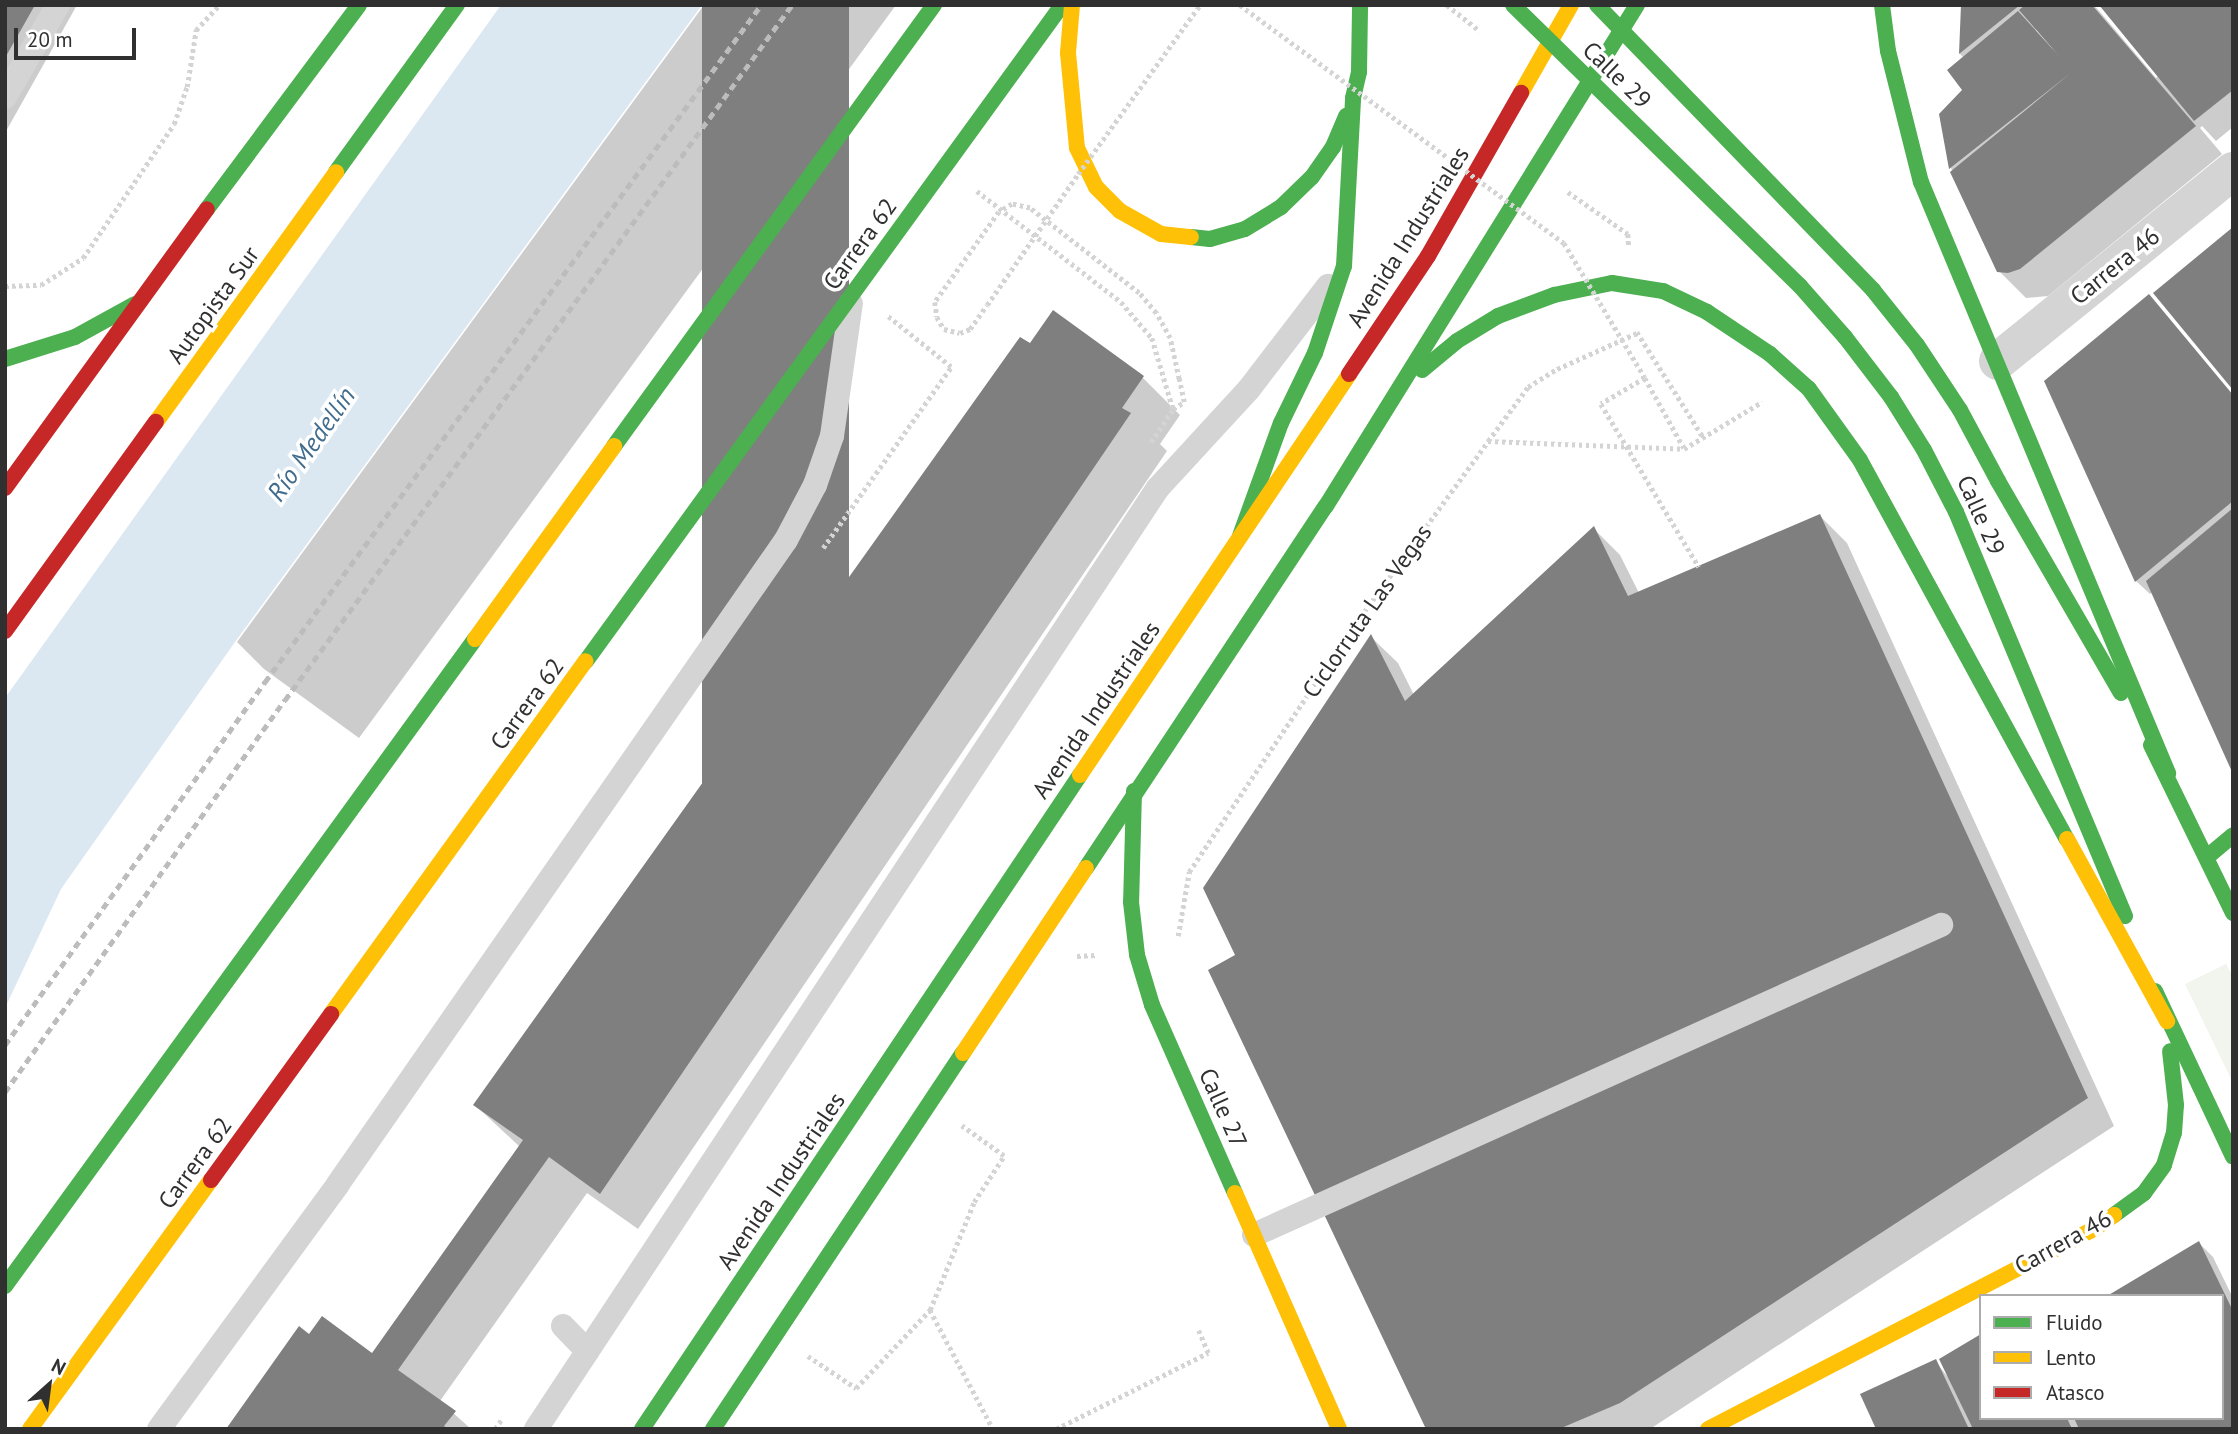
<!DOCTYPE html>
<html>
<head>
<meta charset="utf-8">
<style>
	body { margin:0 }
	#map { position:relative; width:2238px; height:1434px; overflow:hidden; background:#fff; font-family:"PT Sans",sans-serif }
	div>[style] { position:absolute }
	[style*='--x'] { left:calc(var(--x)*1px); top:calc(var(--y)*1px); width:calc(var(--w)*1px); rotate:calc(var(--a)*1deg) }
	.green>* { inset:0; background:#f1f5ed }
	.water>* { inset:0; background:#dbe7f1 }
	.shadow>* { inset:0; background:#0003 }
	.building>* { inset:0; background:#7f7f7f; transform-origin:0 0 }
	.path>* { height:4.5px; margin-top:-2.25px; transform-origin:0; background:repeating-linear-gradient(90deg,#d4d4d4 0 3.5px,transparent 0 7px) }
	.lane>* { height:24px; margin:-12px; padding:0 12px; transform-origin:12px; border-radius:12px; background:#d4d4d4 }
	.street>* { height:38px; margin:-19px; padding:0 19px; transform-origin:19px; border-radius:19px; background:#d4d4d4 }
	.fast>* { height:16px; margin:-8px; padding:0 8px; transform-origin:8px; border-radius:8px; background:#4caf50 }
	.slow>* { height:16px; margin:-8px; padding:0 8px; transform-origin:8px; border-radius:8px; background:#ffc107 }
	.jam>* { height:16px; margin:-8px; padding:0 8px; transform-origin:8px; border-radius:8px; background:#c62828 }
	.rail>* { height:5px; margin-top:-2.5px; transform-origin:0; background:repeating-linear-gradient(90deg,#bcbcbc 0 7px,transparent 0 12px) }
	.path-bridge>* { height:4.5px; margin-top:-2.25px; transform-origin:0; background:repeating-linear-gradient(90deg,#d4d4d4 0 3.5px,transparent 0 7px) }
	.fast-bridge>* { height:16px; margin:-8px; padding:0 8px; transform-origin:8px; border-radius:8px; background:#4caf50 }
	span { translate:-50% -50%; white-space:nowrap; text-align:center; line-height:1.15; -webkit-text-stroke:7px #fff; paint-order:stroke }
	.street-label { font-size:24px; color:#303030 }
	.water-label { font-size:26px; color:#416c8e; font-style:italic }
	.frame { position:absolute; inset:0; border:7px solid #303030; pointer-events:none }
	.legend { position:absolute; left:1979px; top:1294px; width:245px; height:126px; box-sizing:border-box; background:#fff; border:2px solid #acacac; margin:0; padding:9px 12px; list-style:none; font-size:21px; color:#303030 }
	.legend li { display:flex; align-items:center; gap:14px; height:35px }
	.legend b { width:35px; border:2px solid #acacac }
	.north { position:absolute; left:14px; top:1350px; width:70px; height:70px; -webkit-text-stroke:5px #fff; paint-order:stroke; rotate:28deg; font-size:19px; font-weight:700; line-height:28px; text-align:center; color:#303030 }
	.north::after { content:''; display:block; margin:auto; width:24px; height:32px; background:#303030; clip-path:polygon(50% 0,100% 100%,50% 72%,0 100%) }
	.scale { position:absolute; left:14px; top:28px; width:122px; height:32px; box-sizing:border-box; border:4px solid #303030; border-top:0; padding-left:9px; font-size:21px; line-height:24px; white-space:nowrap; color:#303030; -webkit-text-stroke:5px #fff; paint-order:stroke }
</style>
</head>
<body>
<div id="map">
	<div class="green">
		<div style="clip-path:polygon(2226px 964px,2233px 977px,2233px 1083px,2185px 984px)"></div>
	</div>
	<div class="water">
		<div style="clip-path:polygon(501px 5px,702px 5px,235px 642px,61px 889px,5px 1008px,5px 698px)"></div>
	</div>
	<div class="shadow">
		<div style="clip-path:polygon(5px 5px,77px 5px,5px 133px)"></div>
		<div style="clip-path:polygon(704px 5px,896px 5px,359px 738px,264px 669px,237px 642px)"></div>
		<div style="clip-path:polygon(evenodd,1963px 5px,2094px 5px,2156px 78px,2233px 5px,2233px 127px,2216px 141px,2202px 126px,2200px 128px,2222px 154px,2048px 296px,2026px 298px,1999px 271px,1951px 168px,1941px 115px,1965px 90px,1964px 58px,1960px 54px,1963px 5px,2038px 29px,2054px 48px,2051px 50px,2035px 31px,2038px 29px)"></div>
		<div style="clip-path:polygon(2149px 296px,2233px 395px,2233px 770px,2153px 592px,2150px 594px,2136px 581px)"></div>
		<div style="clip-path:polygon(1030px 345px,1143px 378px,1180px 415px,1160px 444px,1167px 451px,638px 1229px,587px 1193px,440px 1401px,471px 1429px,229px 1429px,309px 1336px,372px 1355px,520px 1147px,475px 1105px)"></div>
		<div style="clip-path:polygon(1820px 516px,1847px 543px,2114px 1126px,1650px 1429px,1428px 1429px,1237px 955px,1371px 637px,1398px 663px,1414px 695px,1594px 529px,1620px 555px,1639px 593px)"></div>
		<div style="clip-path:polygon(2199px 1243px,2213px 1257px,2233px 1298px,2233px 1429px,1878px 1429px,1935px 1361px,1981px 1418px,2222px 1418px,2222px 1296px)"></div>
	</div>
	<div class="building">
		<div style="clip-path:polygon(5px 5px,35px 5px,5px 58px)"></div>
		<div style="left:702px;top:5px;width:147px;height:790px"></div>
		<div style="clip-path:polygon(1961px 5px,2020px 5px,1959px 54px)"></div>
		<div style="clip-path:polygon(2025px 5px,2092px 5px,2196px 126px,2020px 269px,2008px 273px,1997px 272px,1950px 172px,2072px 72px,1949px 169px,1939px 114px,1962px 90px,1947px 70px,2018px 11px,2059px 56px,2019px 10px)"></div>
		<div style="clip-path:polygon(2099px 5px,2233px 5px,2233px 90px,2194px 121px)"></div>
		<div style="clip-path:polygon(2233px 227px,2233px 390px,2153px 293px)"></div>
		<div style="clip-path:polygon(2149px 294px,2233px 395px,2233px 501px,2135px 582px,2044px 381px)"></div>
		<div style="clip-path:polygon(1053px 310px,1144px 376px,1122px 408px,1131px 413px,600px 1194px,549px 1157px,398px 1370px,456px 1411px,444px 1426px,448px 1429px,226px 1429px,299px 1326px,309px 1334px,322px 1316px,372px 1353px,523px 1140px,473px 1105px,1020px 337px,1030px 343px)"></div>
		<div style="clip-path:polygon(2233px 508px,2233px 774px,2146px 581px)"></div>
		<div style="clip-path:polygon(1820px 514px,2088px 1098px,1620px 1403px,1559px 1429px,1426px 1429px,1208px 970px,1235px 955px,1203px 888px,1371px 634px,1405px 701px,1594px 526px,1628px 596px)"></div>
		<div style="clip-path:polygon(2199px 1241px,2233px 1311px,2233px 1429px,2079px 1429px,2074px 1418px,2222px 1418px,2222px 1296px,2107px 1296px)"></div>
		<div style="clip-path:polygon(1981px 1334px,1981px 1418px,2067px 1418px,2072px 1429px,1973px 1429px,1939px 1359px)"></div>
		<div style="clip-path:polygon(1936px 1359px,1969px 1429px,1876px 1429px,1860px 1394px)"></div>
	</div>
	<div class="path">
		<div style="--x:1447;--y:5;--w:42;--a:38.2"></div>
		<div style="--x:977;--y:191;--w:182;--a:37.6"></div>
		<div style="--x:1121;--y:302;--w:48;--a:49.3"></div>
		<div style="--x:1152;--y:338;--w:74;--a:73.5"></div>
		<div style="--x:1568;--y:192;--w:73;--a:35"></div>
		<div style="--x:1628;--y:234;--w:13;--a:86"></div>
		<div style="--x:5;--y:286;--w:36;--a:-2"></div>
		<div style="--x:41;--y:285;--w:50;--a:-32.7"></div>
		<div style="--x:83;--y:258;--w:162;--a:-55.8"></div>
		<div style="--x:174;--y:124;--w:39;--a:-71"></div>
		<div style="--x:187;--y:87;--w:58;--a:-81"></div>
		<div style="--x:196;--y:30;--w:34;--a:-47"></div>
		<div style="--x:1637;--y:332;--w:124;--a:57.8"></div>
		<div style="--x:1645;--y:378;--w:80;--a:60.9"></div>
		<div style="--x:1488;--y:441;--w:196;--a:2.3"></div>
		<div style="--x:1684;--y:449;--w:91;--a:-31.1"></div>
		<div style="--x:1151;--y:442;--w:40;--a:-56"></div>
		<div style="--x:1173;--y:409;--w:13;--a:-32"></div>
		<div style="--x:1184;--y:402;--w:24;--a:-102"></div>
		<div style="--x:823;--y:548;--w:222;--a:-54.7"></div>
		<div style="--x:951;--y:367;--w:83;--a:-141.3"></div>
		<div style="--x:1178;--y:936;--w:65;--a:-80.2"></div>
		<div style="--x:1189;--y:872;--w:300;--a:-56.2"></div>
		<div style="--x:1356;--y:623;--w:225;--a:-54"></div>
		<div style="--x:1488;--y:441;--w:67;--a:-53.5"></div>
		<div style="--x:1528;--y:387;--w:34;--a:-32"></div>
		<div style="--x:1557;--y:369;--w:88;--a:-24.2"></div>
		<div style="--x:1077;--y:956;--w:19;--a:-3"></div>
		<div style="--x:930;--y:1310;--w:117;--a:-67.8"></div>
		<div style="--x:974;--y:1202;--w:55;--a:-56.9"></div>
		<div style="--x:1004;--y:1156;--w:52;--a:-144.5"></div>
		<div style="--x:808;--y:1356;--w:58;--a:33.7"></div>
		<div style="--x:856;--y:1388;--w:108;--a:-46.5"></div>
		<div style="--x:930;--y:1310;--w:135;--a:62.1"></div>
		<div style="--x:495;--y:1429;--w:14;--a:-56"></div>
		<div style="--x:1056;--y:1429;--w:170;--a:-26.6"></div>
		<div style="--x:1208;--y:1353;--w:25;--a:-113"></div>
	</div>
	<div class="lane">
		<div style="--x:5;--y:97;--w:106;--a:-60.1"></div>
		<div style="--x:1254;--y:1235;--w:754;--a:-24.29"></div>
		<div style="--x:563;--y:1326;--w:35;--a:46"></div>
		<div style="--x:159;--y:1429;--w:303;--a:-53.8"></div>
		<div style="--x:338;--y:1184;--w:784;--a:-55.18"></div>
		<div style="--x:786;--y:540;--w:62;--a:-62.2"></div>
		<div style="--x:815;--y:485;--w:52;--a:-70.9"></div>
		<div style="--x:832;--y:436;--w:134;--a:-81.9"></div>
		<div style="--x:536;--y:1429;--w:1128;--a:-56.54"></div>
		<div style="--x:1158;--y:488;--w:134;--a:-47.4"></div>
		<div style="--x:1249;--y:389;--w:130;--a:-52.5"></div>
	</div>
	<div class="street">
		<div style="--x:1998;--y:361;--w:302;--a:-39"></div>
	</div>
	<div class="fast">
		<div style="--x:1882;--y:5;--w:46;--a:82.6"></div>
		<div style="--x:1888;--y:51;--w:135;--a:75.9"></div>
		<div style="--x:1921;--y:182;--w:641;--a:67.32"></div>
		<div style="--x:336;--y:172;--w:206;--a:-54.1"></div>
		<div style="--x:207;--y:209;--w:254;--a:-53.3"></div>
		<div style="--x:1191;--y:237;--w:19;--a:6"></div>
		<div style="--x:1210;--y:239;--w:36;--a:-16"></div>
		<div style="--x:1245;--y:229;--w:42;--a:-31.4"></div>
		<div style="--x:1281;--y:207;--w:43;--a:-44.1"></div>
		<div style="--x:1312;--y:177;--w:37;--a:-55"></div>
		<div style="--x:1333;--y:147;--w:34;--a:-67"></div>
		<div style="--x:5;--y:359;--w:73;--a:-17.4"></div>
		<div style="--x:75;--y:337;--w:68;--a:-28.8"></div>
		<div style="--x:1422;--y:370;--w:45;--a:-39.6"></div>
		<div style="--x:1457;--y:341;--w:48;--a:-31.4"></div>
		<div style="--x:1498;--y:316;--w:60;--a:-20.6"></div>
		<div style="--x:1554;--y:295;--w:59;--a:-11.7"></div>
		<div style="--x:1612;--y:283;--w:52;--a:8.9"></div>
		<div style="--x:1663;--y:291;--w:49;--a:25.5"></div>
		<div style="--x:1707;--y:312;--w:76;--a:33.7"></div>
		<div style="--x:1770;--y:354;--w:52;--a:41.9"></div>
		<div style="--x:1809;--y:389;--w:87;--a:54.3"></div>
		<div style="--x:1860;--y:460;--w:432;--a:61.4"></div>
		<div style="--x:614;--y:446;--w:545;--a:-54.03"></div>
		<div style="--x:1998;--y:481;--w:245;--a:59.9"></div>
		<div style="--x:1956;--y:512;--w:438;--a:67.3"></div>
		<div style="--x:1240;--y:536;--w:120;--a:-70.1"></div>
		<div style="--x:1281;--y:423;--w:78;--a:-64.1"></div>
		<div style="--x:1315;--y:353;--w:92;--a:-71.6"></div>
		<div style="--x:1344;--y:266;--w:168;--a:-86.9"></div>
		<div style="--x:1353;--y:98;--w:27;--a:-77"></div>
		<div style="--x:1359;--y:72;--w:67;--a:-89.1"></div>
		<div style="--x:586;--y:661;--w:811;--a:-54.03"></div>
		<div style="--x:2151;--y:745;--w:187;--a:64"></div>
		<div style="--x:1134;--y:791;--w:111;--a:91.5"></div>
		<div style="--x:1131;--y:902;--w:53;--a:83.5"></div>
		<div style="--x:1137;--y:955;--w:52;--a:73.3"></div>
		<div style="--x:1152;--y:1005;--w:206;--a:66.2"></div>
		<div style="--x:2207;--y:857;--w:34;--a:-40"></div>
		<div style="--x:1086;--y:868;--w:434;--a:-56.5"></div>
		<div style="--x:1326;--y:506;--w:590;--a:-58.17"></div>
		<div style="--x:2155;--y:991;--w:183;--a:64.8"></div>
		<div style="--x:2114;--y:1215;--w:37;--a:-36"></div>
		<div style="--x:2144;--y:1193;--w:34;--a:-54"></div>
		<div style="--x:2164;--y:1165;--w:34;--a:-73"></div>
		<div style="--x:2174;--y:1133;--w:28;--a:-86"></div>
		<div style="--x:2176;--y:1105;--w:54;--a:-96.3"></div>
		<div style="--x:5;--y:1286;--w:800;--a:-54"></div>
		<div style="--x:642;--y:1429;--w:787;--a:-56.19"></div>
		<div style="--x:713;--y:1429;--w:452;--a:-56.4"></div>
	</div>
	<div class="slow">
		<div style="--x:1072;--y:5;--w:48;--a:94.8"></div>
		<div style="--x:1068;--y:53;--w:95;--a:84.6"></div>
		<div style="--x:1077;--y:148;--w:43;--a:64"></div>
		<div style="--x:1096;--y:187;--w:34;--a:45"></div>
		<div style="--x:1120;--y:211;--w:47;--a:29.3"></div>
		<div style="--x:1161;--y:234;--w:30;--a:6"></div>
		<div style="--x:1521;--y:93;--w:101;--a:-60.4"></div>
		<div style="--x:156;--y:422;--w:308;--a:-54.2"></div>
		<div style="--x:475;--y:639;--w:238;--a:-54.2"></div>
		<div style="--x:1080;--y:775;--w:483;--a:-56.1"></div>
		<div style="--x:2067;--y:839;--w:208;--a:61.2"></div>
		<div style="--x:331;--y:1014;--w:435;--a:-54.2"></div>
		<div style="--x:963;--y:1053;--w:222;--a:-56.4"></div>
		<div style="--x:1235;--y:1193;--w:258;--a:66.2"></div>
		<div style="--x:30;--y:1429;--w:308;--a:-54"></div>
		<div style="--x:1708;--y:1429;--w:438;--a:-27.4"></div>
		<div style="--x:2097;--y:1227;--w:21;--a:-35"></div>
	</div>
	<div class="jam">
		<div style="--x:1349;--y:374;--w:142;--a:-56.2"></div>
		<div style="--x:1428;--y:256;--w:188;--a:-60.3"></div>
		<div style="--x:5;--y:488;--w:344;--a:-54.1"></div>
		<div style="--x:5;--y:631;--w:258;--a:-54.2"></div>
		<div style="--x:211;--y:1180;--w:205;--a:-54.1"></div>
	</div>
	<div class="rail">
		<div style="--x:5;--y:1045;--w:447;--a:-54.4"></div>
		<div style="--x:265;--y:682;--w:839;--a:-53.77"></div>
		<div style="--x:5;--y:1092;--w:482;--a:-54.5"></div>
		<div style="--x:285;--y:700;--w:860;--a:-53.89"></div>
	</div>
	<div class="path-bridge">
		<div style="--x:1240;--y:5;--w:402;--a:36.3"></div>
		<div style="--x:1564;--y:243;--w:157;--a:59"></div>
		<div style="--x:1645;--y:378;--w:51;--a:149.4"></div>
		<div style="--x:1601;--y:404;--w:190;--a:59"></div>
		<div style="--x:1179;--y:379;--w:42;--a:-102.4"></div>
		<div style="--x:1170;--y:338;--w:29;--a:-119"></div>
		<div style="--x:1156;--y:313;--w:26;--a:-130"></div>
		<div style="--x:1139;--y:293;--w:138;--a:-142.1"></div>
		<div style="--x:1030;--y:208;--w:18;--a:-167"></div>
		<div style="--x:1012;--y:204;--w:15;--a:148"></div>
		<div style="--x:999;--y:212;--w:110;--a:125.4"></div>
		<div style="--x:935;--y:302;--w:15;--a:82"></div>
		<div style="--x:937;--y:317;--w:14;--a:60"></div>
		<div style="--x:944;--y:329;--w:16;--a:14"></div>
		<div style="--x:960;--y:333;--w:11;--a:-22"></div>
		<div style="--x:970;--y:329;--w:29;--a:-55"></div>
		<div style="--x:987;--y:305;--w:160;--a:-55.2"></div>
		<div style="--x:1078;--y:174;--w:208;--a:-54.2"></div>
	</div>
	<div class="fast-bridge">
		<div style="--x:1513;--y:5;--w:402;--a:44.4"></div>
		<div style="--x:1800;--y:286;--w:68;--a:48.6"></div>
		<div style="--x:1845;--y:337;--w:76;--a:52.5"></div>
		<div style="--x:1891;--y:397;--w:62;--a:58.1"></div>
		<div style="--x:1924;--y:450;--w:70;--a:62.7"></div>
		<div style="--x:1597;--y:5;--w:397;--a:45.9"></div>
		<div style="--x:1873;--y:290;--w:70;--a:51.3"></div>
		<div style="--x:1917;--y:345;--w:78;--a:56.5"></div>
		<div style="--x:1960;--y:410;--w:81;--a:61.8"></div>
	</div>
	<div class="street-label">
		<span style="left:1617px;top:75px;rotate:44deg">Calle 29</span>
		<span style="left:1408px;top:237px;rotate:-58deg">Avenida Industriales</span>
		<span style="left:860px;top:244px;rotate:-54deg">Carrera 62</span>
		<span style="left:2115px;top:266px;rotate:-39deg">Carrera 46</span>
		<span style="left:213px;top:305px;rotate:-54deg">Autopista Sur</span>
		<span style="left:1981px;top:515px;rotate:66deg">Calle 29</span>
		<span style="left:1367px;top:611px;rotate:-55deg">Ciclorruta Las Vegas</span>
		<span style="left:527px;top:704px;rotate:-54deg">Carrera 62</span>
		<span style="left:1096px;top:710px;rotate:-56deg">Avenida Industriales</span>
		<span style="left:1223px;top:1108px;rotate:66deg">Calle 27</span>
		<span style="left:195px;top:1163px;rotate:-54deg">Carrera 62</span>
		<span style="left:781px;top:1181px;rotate:-56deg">Avenida Industriales</span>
		<span style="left:2063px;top:1242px;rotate:-29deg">Carrera 46</span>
	</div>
	<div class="water-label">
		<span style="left:311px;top:444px;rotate:-55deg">Río Medellín</span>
	</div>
	<div class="frame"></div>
	<ul class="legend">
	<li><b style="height:9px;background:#4caf50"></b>Fluido</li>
	<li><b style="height:9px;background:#ffc107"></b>Lento</li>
	<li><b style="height:9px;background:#c62828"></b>Atasco</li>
	</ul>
	<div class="north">N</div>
	<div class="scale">20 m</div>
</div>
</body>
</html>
